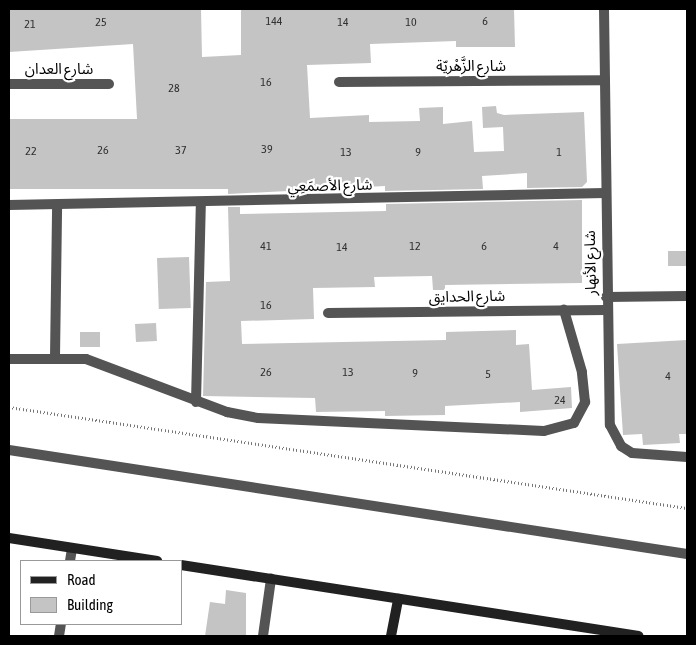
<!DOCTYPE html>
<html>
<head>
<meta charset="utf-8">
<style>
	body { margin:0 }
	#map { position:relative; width:696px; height:645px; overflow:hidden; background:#fff; font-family:"Asap Condensed","Noto Sans Arabic",sans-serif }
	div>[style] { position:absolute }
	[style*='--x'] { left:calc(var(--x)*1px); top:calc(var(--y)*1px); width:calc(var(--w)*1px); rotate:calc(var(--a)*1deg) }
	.building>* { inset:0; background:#c4c4c4; transform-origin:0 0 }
	.path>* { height:2.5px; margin-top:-1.25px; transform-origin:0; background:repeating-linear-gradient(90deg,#767676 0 1px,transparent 0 3.5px) }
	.street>* { height:10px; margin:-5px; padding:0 5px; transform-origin:5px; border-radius:5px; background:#545454 }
	.secondary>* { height:10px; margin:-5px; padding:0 5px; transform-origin:5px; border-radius:5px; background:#212121 }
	span { translate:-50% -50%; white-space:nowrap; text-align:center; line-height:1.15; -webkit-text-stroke:4.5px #fff; paint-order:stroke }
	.number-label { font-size:12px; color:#313131 }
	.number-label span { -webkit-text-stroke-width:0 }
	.street-label { font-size:15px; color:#000 }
	.frame { position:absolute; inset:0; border:10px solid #000; pointer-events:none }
	.legend { position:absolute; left:20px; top:560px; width:162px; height:65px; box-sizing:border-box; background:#fff; border:1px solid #999; margin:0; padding:6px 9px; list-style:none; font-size:15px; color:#000 }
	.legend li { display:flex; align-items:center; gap:10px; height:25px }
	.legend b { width:25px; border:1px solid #999 }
</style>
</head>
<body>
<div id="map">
	<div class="building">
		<div style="clip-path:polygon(9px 9px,201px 9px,202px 57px,241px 55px,241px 9px,514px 9px,515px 47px,456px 47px,456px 41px,370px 44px,371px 63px,307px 65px,310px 118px,369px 115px,369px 122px,420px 121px,419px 108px,443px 107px,443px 124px,472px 121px,474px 152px,504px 151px,503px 127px,483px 128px,482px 107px,496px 106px,497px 113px,504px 115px,584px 112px,587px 182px,582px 187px,527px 188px,527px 173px,482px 176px,483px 189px,385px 191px,385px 186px,228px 194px,228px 189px,9px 189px,9px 119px,137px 119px,133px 44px,9px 52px)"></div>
		<div style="clip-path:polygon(582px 200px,582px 283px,445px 285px,445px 290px,433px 290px,432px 276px,374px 277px,375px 287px,313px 288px,314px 319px,241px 321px,242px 344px,446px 340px,446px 332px,516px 330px,516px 345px,529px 344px,532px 390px,571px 387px,572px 408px,520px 412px,520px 402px,445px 406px,445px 415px,385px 416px,385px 411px,316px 412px,315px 398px,203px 396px,206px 282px,230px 281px,228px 207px,240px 207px,240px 214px,386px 211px,386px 204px)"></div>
		<div style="left:668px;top:251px;width:19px;height:15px"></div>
		<div style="left:189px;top:257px;width:51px;height:32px;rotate:88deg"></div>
		<div style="left:156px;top:323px;width:18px;height:21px;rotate:87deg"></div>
		<div style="left:80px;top:332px;width:20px;height:15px"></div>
		<div style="clip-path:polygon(687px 340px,687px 434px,679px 434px,680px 443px,643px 445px,642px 434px,623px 435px,617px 344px)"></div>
		<div style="clip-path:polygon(226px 590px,246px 593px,246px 636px,205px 636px,210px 602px,225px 604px)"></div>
	</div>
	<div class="path">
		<div style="--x:9;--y:407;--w:685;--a:8.47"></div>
	</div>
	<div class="street">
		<div style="--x:604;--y:9;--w:416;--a:89.2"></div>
		<div style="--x:610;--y:425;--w:24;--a:62"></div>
		<div style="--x:621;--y:446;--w:13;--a:32"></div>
		<div style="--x:632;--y:453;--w:55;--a:4.2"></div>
		<div style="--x:339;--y:82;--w:265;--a:-0.4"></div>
		<div style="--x:9;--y:84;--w:100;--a:0"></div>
		<div style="--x:9;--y:205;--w:596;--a:-1.15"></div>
		<div style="--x:606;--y:297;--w:81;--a:-0.7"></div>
		<div style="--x:328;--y:313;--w:278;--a:-0.6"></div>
		<div style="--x:55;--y:357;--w:152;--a:-89.2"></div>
		<div style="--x:9;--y:359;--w:77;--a:0"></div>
		<div style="--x:86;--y:359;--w:151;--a:20.6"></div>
		<div style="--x:227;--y:412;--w:32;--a:11"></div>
		<div style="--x:258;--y:418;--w:286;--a:2.6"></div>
		<div style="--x:544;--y:431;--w:31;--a:-15"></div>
		<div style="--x:574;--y:423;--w:24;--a:-62"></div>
		<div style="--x:585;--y:402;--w:30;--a:-96"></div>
		<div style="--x:582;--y:372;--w:65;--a:-106.2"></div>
		<div style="--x:196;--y:402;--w:199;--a:-88.6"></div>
		<div style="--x:9;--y:450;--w:686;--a:8.72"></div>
		<div style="--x:70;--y:561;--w:13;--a:-81"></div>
		<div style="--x:59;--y:636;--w:12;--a:-81"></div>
		<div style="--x:263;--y:636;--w:58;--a:-82"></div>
	</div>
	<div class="secondary">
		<div style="--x:9;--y:538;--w:150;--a:8.8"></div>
		<div style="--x:181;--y:565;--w:463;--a:8.8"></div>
		<div style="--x:391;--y:636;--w:38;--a:-79"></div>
	</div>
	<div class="number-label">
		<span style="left:274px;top:22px">144</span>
		<span style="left:485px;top:22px">6</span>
		<span style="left:101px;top:23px">25</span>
		<span style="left:343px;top:23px">14</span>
		<span style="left:411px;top:23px">10</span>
		<span style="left:30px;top:25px">21</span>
		<span style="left:266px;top:83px">16</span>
		<span style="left:174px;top:89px">28</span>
		<span style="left:267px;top:150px">39</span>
		<span style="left:103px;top:151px">26</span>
		<span style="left:181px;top:151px">37</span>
		<span style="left:31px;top:152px">22</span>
		<span style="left:346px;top:153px">13</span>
		<span style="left:418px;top:153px">9</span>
		<span style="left:559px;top:153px">1</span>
		<span style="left:266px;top:247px">41</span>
		<span style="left:415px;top:247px">12</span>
		<span style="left:484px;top:247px">6</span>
		<span style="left:556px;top:247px">4</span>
		<span style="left:342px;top:248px">14</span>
		<span style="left:266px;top:306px">16</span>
		<span style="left:266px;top:373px">26</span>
		<span style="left:348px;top:373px">13</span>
		<span style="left:415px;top:374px">9</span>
		<span style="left:488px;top:375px">5</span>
		<span style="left:668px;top:377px">4</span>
		<span style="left:560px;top:401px">24</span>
	</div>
	<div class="street-label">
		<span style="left:471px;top:66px">شارع الزَّهْريّة</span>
		<span style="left:59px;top:69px">شارع العدان</span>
		<span style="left:330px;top:185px;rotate:-1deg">شارع الأصمَعِي</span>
		<span style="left:590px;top:263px;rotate:-91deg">شارع الأنهار</span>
		<span style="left:467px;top:296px;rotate:-1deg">شارع الحدايق</span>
	</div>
	<div class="frame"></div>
	<ul class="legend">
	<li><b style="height:6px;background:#212121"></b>Road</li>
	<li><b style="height:14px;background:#c4c4c4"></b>Building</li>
	</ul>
</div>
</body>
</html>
